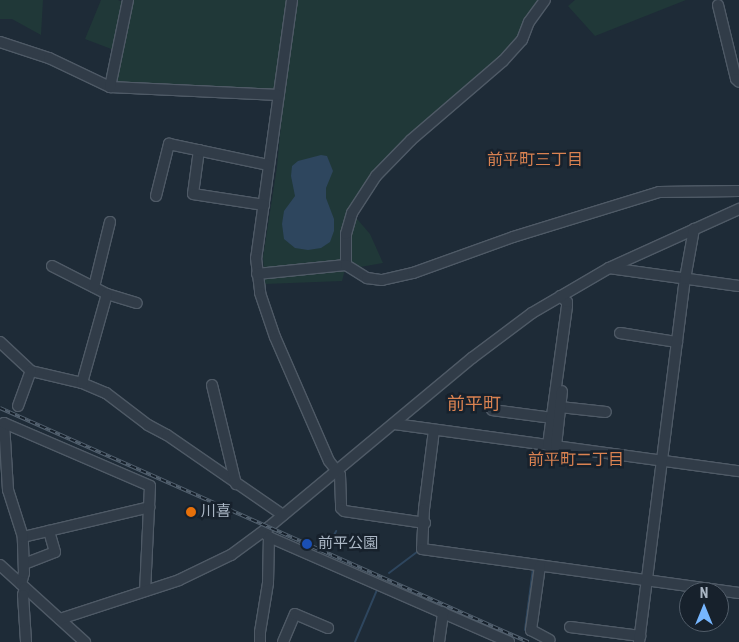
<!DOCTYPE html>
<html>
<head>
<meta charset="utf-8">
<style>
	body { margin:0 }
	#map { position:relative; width:739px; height:642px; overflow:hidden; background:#1e2b37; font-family:"Roboto Condensed","Noto Sans JP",sans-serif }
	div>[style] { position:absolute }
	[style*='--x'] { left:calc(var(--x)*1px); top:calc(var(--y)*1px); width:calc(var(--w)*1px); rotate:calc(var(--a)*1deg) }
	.green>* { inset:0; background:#203838 }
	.water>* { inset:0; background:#2e465e }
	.stream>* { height:2px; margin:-1px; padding:0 1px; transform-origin:1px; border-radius:1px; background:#2e465e }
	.roads { filter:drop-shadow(1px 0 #4f5a66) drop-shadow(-1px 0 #4f5a66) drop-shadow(0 1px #4f5a66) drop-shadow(0 -1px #4f5a66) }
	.minor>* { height:10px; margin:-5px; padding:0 5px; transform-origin:5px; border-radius:5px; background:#313c48 }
	.rail>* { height:4px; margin-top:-2px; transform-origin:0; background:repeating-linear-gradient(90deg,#17212c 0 5.5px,#53616f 0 11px); box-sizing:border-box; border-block:1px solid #53616f }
	.dots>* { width:14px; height:14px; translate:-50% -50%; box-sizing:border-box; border:2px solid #17212c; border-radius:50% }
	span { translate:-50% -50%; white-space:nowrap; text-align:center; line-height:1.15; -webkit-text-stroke:5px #17212c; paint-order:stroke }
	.poi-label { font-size:15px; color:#abb7c5 }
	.left { translate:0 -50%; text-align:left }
	.neighbourhood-label { font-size:16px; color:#da8251 }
	.quarter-label { font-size:18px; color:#da8251 }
	.north { position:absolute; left:679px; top:582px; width:50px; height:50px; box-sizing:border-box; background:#17212c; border:1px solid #525d69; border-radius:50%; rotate:0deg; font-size:14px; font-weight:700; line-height:20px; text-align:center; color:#abb7c5 }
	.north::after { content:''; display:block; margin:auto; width:18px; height:22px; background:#76b6ff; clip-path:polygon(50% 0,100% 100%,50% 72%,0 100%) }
</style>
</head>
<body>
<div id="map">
	<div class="green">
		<div style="clip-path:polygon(0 0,43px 0,41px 35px,12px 19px,0 19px)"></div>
		<div style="clip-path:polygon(101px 0,118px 0,127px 4px,114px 50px,85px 39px)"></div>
		<div style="clip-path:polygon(128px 0,545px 0,522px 40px,411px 140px,352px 213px,370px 234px,383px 263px,360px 267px,346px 265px,342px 281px,265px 284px,263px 257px,277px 167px,284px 92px,110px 87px)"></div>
		<div style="clip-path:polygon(575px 0,686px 0,595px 36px,568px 6px)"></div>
	</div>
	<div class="water">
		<div style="clip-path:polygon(321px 155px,327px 156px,333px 171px,326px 188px,326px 198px,334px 219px,334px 231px,330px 242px,321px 248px,308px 250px,295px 248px,284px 239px,282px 224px,284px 211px,295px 196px,291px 176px,292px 166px,298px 161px)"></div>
	</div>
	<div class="stream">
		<div style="--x:328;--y:547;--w:18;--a:-63"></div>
		<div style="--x:389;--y:573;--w:35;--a:-37"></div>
		<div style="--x:525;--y:630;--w:63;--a:-82.6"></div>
		<div style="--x:355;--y:642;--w:56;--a:-67.1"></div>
	</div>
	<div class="roads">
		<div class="minor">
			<div style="--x:292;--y:0;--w:260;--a:97.9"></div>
			<div style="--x:256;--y:258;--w:35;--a:83"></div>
			<div style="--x:260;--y:293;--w:46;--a:71.2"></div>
			<div style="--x:275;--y:337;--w:135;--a:66.5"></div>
			<div style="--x:329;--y:461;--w:18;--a:52"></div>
			<div style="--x:340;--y:475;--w:33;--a:88"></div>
			<div style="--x:341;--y:508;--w:4;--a:45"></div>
			<div style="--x:344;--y:511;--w:82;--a:8.4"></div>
			<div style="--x:718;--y:5;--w:76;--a:76.3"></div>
			<div style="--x:736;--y:79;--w:4;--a:45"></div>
			<div style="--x:0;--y:42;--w:52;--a:18.1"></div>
			<div style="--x:49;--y:58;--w:68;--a:25.4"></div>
			<div style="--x:110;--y:87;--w:169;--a:2.7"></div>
			<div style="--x:110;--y:87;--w:89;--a:-78.3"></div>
			<div style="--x:199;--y:150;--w:44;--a:97.8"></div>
			<div style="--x:193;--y:194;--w:72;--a:8.8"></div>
			<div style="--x:156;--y:196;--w:54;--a:-76"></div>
			<div style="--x:169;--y:144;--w:102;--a:11.9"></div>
			<div style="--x:346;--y:265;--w:31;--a:-90"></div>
			<div style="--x:346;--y:234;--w:22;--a:-74"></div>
			<div style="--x:352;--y:213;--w:44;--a:-57"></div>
			<div style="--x:376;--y:176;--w:50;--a:-45.8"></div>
			<div style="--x:411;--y:140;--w:121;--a:-40.7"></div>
			<div style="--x:503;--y:61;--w:28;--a:-48"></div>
			<div style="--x:522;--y:40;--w:19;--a:-69"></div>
			<div style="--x:529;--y:22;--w:27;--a:-54"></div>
			<div style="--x:52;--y:266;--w:62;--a:27"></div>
			<div style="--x:107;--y:294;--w:31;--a:17"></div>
			<div style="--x:609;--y:268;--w:131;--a:7.9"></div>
			<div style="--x:257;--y:274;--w:89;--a:-5.8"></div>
			<div style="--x:346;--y:265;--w:25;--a:32"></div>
			<div style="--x:367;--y:278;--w:15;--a:8"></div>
			<div style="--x:382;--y:280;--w:32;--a:-13"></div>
			<div style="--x:413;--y:273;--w:106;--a:-19.8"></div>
			<div style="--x:513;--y:237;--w:153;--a:-17.1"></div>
			<div style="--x:659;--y:192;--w:80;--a:-0.7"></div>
			<div style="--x:94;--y:287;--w:67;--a:-76.2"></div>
			<div style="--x:620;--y:333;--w:58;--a:9"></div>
			<div style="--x:0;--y:342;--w:42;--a:43.1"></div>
			<div style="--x:31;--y:371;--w:52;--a:13.2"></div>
			<div style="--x:82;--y:383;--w:26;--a:23"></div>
			<div style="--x:106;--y:393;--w:53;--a:37.3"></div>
			<div style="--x:148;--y:425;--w:21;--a:28"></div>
			<div style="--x:167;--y:435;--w:141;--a:34.6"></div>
			<div style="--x:82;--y:383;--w:92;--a:-74.3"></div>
			<div style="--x:212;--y:385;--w:102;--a:76.4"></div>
			<div style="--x:18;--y:406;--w:37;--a:-70"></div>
			<div style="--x:560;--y:407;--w:46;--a:6.2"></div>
			<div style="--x:492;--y:410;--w:61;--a:7.6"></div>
			<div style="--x:394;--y:424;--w:348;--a:7.8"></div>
			<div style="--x:434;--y:430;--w:80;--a:97.2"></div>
			<div style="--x:424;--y:509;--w:40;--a:92.9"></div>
			<div style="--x:422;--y:549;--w:320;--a:7.9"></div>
			<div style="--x:548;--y:445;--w:140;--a:-82.2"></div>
			<div style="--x:567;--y:306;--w:4;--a:-90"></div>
			<div style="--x:567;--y:302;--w:9;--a:-139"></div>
			<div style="--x:556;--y:446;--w:55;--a:-83.8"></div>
			<div style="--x:263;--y:532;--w:8;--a:40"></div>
			<div style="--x:269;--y:537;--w:262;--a:23.6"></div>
			<div style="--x:23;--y:537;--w:130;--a:-13.3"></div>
			<div style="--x:24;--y:564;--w:33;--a:-21"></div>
			<div style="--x:55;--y:552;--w:22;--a:-106"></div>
			<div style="--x:0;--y:565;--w:115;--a:42.2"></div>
			<div style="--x:540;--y:566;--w:65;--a:98"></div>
			<div style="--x:531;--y:630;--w:21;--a:28"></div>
			<div style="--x:21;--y:584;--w:11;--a:-75"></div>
			<div style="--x:24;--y:573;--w:36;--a:-92"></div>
			<div style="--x:23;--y:537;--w:49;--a:-107.7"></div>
			<div style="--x:8;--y:490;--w:67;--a:-93.4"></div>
			<div style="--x:4;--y:423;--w:159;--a:23.3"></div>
			<div style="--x:150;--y:486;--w:105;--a:92.7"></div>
			<div style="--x:25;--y:588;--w:7;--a:106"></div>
			<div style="--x:23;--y:595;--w:47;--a:86.3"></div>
			<div style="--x:60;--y:619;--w:125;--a:-18.1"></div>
			<div style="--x:179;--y:580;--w:58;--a:-25.7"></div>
			<div style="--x:231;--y:555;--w:47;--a:-36.4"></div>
			<div style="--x:269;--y:527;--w:264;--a:-39.8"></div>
			<div style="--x:472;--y:358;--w:75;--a:-36.9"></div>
			<div style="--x:532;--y:313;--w:89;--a:-30.3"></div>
			<div style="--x:609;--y:268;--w:143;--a:-24.4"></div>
			<div style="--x:570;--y:627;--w:71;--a:7.3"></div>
			<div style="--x:260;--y:642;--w:10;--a:-90"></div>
			<div style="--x:260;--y:632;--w:50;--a:-80.7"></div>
			<div style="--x:268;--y:583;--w:46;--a:-88.8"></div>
			<div style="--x:283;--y:642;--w:30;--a:-67"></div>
			<div style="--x:295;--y:614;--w:36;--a:23"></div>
			<div style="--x:439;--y:642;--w:30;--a:-82"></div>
			<div style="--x:639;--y:642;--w:366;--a:-82.8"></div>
			<div style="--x:685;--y:279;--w:51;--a:-79.8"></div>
		</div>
	</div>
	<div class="rail">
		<div style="--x:0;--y:408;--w:578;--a:23.9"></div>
	</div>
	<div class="dots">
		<div style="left:191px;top:512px;background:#e8710a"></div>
		<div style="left:307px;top:544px;background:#1a4fb4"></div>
	</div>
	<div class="poi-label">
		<span class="left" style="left:201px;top:512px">川喜</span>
		<span class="left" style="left:318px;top:544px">前平公園</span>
	</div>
	<div class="neighbourhood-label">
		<span style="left:535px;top:160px">前平町三丁目</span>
		<span style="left:576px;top:460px">前平町二丁目</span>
	</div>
	<div class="quarter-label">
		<span style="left:474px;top:404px">前平町</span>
	</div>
	<div class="north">N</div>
</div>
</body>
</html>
